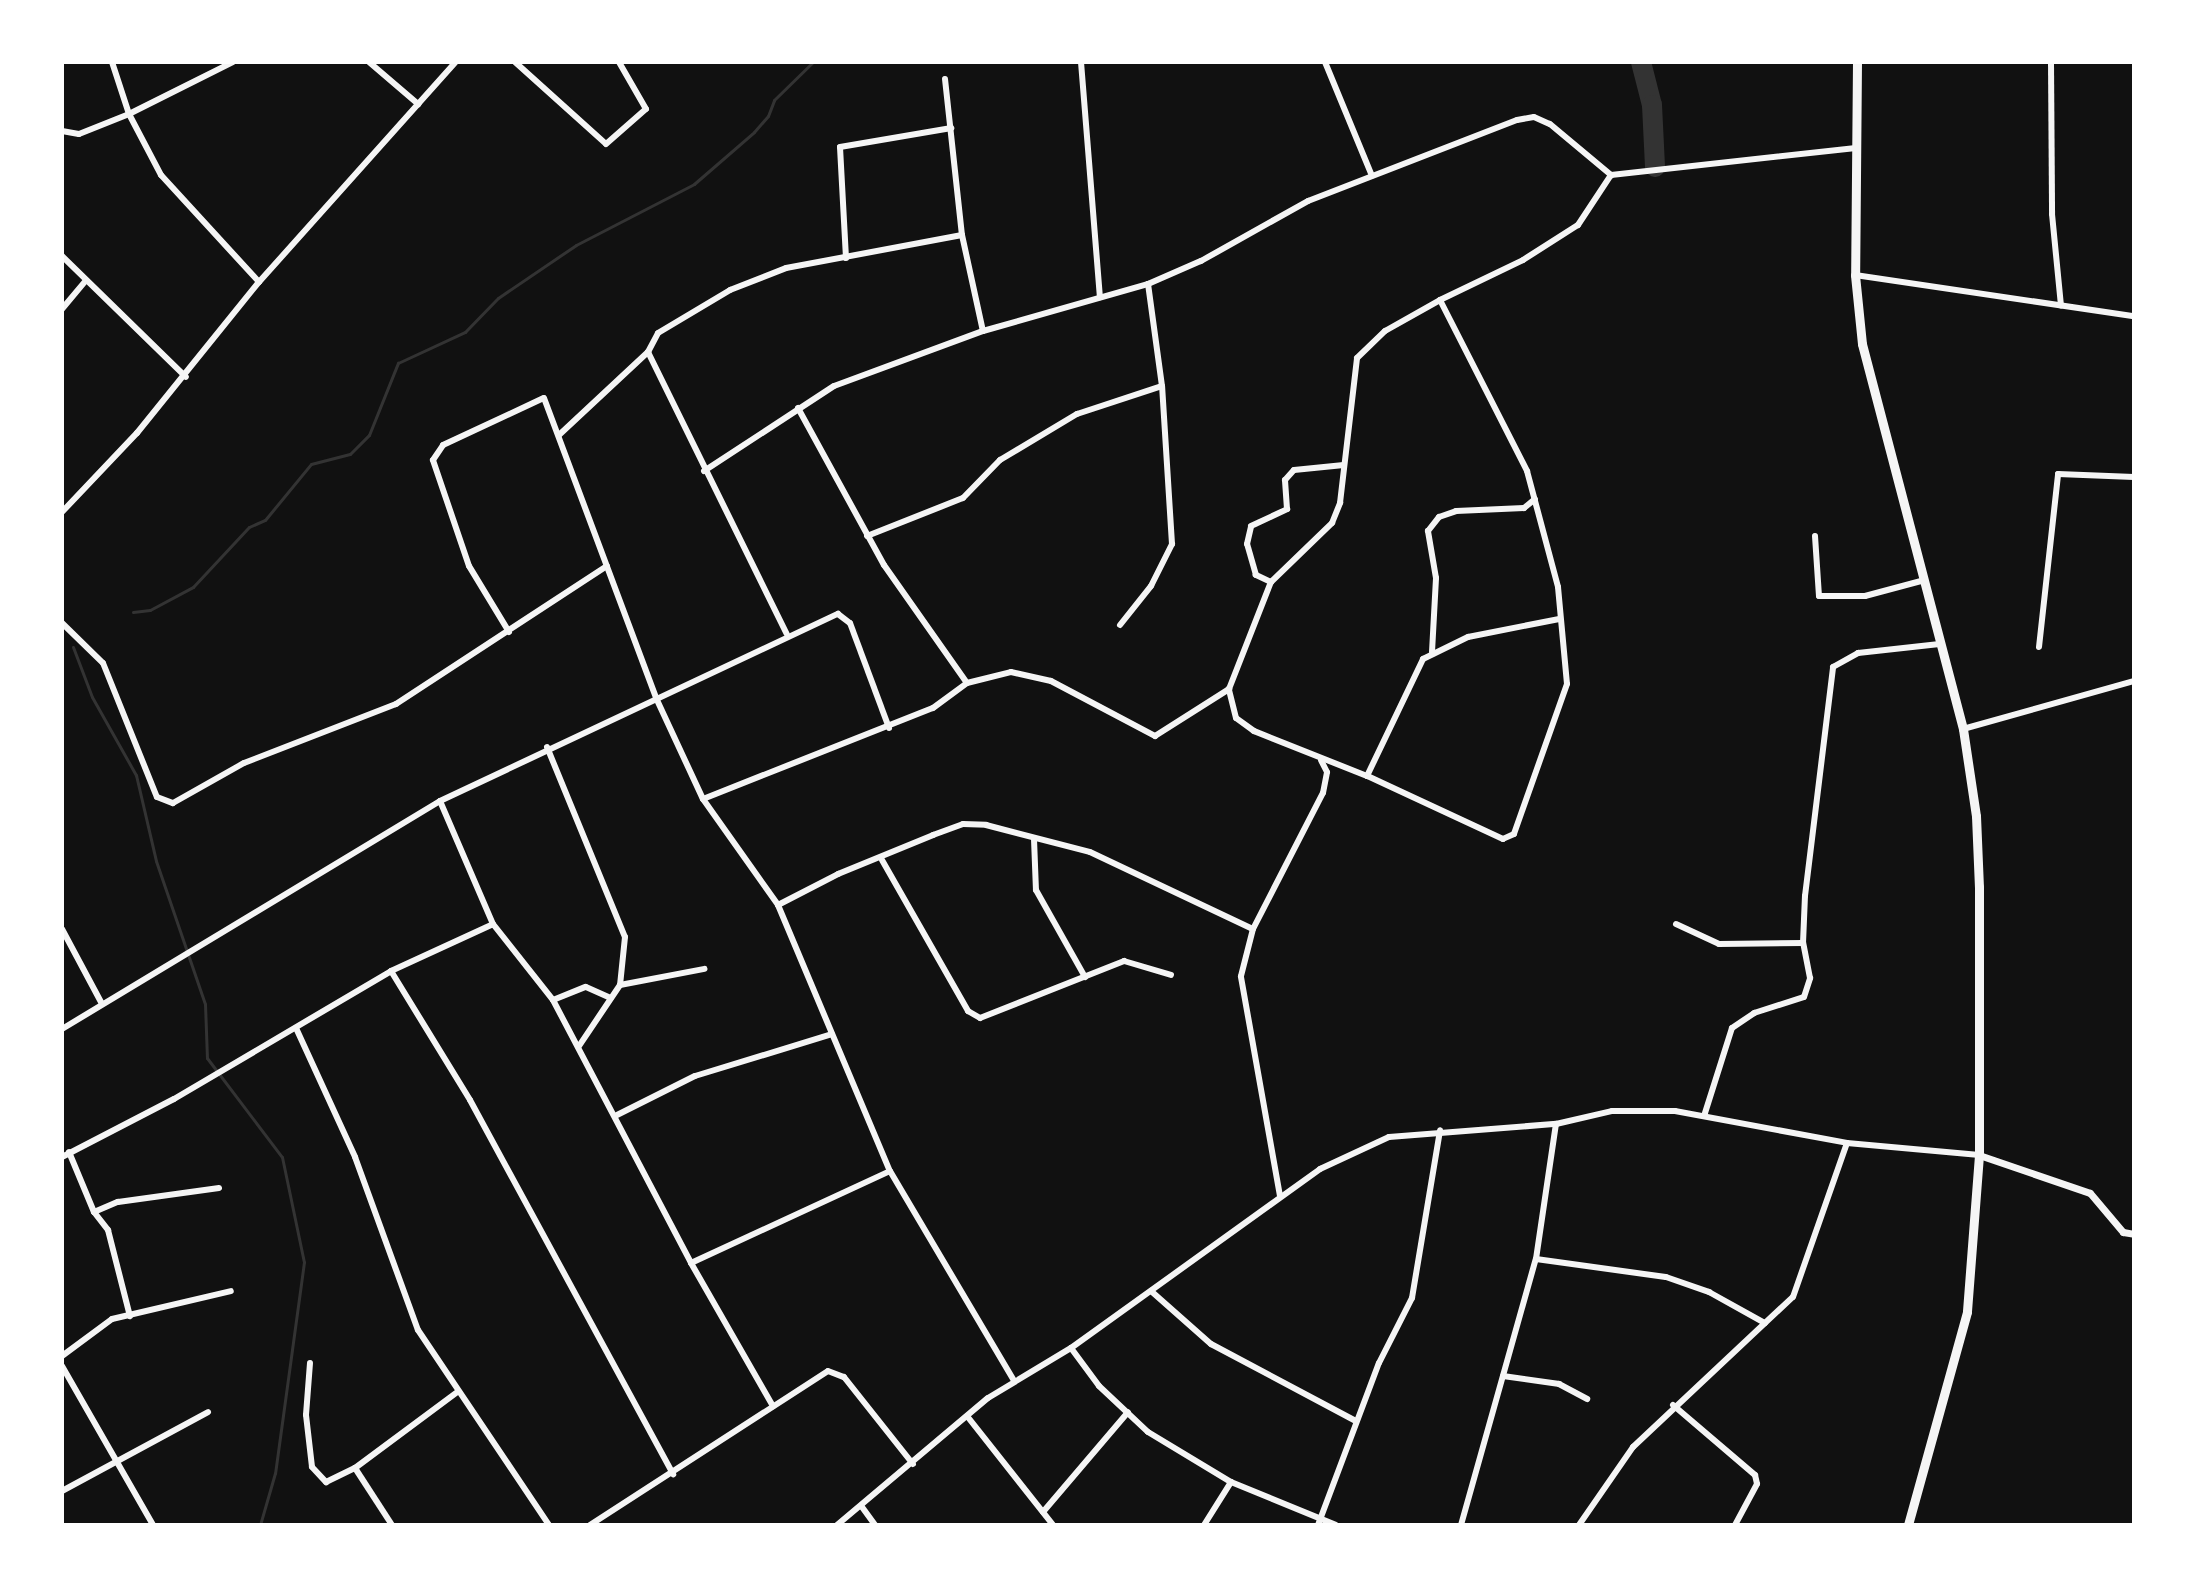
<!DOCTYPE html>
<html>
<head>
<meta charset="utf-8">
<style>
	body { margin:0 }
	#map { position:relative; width:2196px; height:1587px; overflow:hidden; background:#111; font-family:"PT Serif",serif }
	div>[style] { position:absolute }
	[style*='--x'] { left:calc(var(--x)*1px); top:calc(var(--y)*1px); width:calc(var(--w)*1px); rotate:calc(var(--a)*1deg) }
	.stream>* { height:3px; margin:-1.5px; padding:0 1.5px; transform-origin:1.5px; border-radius:1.5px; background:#333 }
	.river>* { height:20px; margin:-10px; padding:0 10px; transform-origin:10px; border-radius:10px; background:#333 }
	.minor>* { height:6px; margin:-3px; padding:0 3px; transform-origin:3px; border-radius:3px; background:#f5f5f5 }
	.tertiary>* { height:7px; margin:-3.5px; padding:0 3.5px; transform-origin:3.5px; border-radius:3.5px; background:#f5f5f5 }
	.primary>* { height:9px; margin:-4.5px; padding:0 4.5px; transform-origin:4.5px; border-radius:4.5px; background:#f5f5f5 }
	span { translate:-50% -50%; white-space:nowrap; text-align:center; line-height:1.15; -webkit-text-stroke:8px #fff; paint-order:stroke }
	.frame { position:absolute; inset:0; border:64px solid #fff; pointer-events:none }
</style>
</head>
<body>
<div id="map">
	<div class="stream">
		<div style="--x:133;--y:612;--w:17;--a:-7"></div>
		<div style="--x:150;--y:610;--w:49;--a:-28.1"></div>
		<div style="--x:193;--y:587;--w:82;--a:-47"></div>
		<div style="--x:249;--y:527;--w:17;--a:-24"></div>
		<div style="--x:265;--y:520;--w:72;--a:-50.6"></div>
		<div style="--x:311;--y:464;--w:40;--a:-14.4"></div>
		<div style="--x:350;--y:454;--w:27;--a:-45"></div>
		<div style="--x:369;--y:435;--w:78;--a:-68.1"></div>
		<div style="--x:398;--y:363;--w:74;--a:-24.8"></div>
		<div style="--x:465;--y:332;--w:47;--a:-45.9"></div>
		<div style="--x:498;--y:298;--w:94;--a:-34.2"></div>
		<div style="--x:576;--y:245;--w:133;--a:-27.3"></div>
		<div style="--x:694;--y:184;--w:79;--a:-40.9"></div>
		<div style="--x:754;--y:132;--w:21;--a:-49"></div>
		<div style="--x:768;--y:116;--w:17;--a:-69"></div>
		<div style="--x:774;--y:100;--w:54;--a:-44.3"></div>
		<div style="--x:73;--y:647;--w:53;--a:69.2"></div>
		<div style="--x:92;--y:697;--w:90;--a:60.6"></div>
		<div style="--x:136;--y:775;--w:88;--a:76.9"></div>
		<div style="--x:156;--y:861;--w:151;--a:71.1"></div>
		<div style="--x:205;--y:1004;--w:54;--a:87.9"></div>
		<div style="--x:207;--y:1058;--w:124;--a:52.9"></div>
		<div style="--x:282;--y:1157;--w:107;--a:78.2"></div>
		<div style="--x:304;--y:1262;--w:213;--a:97.8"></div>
		<div style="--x:275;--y:1473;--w:54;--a:106.1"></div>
	</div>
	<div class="river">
		<div style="--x:1641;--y:62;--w:44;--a:75.7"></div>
		<div style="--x:1652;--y:105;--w:62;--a:87.2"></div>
	</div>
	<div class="minor">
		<div style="--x:112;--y:62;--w:55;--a:71.9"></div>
		<div style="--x:129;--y:114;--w:69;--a:62.3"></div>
		<div style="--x:161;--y:175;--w:145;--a:47.5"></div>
		<div style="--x:369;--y:62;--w:65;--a:40.6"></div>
		<div style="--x:515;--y:62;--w:122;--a:42"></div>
		<div style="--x:606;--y:144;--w:53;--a:-41.2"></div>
		<div style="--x:646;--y:109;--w:54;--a:-119.9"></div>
		<div style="--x:1081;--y:62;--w:236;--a:85.4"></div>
		<div style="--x:1325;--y:62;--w:123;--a:67.6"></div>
		<div style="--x:2051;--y:62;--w:152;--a:89.6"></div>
		<div style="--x:2052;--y:214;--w:92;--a:84.4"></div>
		<div style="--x:945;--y:79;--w:157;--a:83.8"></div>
		<div style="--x:962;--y:235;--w:98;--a:77.7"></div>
		<div style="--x:62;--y:131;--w:17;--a:10"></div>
		<div style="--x:79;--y:134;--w:54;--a:-21.8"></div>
		<div style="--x:129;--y:114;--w:116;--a:-26.6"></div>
		<div style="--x:62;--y:256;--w:173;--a:44.3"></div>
		<div style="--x:846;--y:258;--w:111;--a:-93.1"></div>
		<div style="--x:840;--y:147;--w:113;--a:-9.7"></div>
		<div style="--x:1855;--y:275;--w:282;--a:8.4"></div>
		<div style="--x:1440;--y:300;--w:192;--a:63"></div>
		<div style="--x:1527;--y:471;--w:120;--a:75"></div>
		<div style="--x:1558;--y:587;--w:97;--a:84.7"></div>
		<div style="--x:1567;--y:684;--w:159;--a:109.5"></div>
		<div style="--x:1514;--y:834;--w:12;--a:156"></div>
		<div style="--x:1503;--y:839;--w:150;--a:-155.1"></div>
		<div style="--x:1367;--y:776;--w:122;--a:-158.3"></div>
		<div style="--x:1254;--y:731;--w:22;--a:-144"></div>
		<div style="--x:1236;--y:718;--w:30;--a:-104"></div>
		<div style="--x:1229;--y:689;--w:115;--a:-68.6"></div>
		<div style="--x:1271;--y:582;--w:85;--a:-44"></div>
		<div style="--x:1332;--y:523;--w:22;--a:-68"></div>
		<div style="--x:1340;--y:503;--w:146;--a:-83.3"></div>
		<div style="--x:1357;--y:358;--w:39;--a:-44"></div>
		<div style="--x:1385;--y:331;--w:63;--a:-29.4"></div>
		<div style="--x:1440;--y:300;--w:92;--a:-25.7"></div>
		<div style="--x:1523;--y:260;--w:65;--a:-32.5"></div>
		<div style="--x:1578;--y:225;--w:60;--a:-56.6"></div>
		<div style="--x:62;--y:309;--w:35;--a:-50"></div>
		<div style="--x:648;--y:352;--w:314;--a:63.8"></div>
		<div style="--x:798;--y:408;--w:179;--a:61.3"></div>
		<div style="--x:884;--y:565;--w:144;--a:54.9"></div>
		<div style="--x:559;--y:435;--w:122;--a:-43"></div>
		<div style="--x:648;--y:352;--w:21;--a:-62"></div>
		<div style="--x:658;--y:333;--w:84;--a:-30.8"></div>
		<div style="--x:730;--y:290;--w:60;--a:-21.4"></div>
		<div style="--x:786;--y:268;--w:179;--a:-10.6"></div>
		<div style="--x:704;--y:471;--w:155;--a:-33.2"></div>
		<div style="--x:834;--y:386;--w:159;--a:-20.3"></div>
		<div style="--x:983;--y:331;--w:172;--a:-15.9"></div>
		<div style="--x:1148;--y:284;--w:58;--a:-23.5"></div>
		<div style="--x:1201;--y:261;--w:123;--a:-29.3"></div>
		<div style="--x:1308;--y:201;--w:224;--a:-21.2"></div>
		<div style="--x:1517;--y:120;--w:17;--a:-10"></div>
		<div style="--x:1534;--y:117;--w:17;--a:24"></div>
		<div style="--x:1550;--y:124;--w:80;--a:39.9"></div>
		<div style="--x:1611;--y:175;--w:244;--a:-6.3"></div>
		<div style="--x:62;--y:512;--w:109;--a:-46.5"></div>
		<div style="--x:137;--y:433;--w:194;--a:-51.1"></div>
		<div style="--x:259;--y:282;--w:295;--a:-48.2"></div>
		<div style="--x:867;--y:536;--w:103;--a:-21.6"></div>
		<div style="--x:963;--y:498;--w:53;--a:-45.8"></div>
		<div style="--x:1000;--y:460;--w:90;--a:-30.9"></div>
		<div style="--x:1077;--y:414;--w:89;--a:-18.2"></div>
		<div style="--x:1815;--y:536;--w:60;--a:86.2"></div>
		<div style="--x:1819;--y:596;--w:46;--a:0"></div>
		<div style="--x:1865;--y:596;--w:58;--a:-15"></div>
		<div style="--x:1271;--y:582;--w:17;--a:-155"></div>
		<div style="--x:1256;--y:575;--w:32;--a:-106"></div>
		<div style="--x:1247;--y:544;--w:18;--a:-77"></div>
		<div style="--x:1251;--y:526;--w:40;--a:-25"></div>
		<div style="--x:1287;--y:509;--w:29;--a:-94"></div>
		<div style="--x:1285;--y:480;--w:13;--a:-48"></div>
		<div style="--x:1294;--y:470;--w:50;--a:-5.7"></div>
		<div style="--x:62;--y:623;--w:57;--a:44.3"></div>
		<div style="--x:103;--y:663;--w:144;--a:68.1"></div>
		<div style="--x:157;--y:797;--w:17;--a:21"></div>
		<div style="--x:173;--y:803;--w:81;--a:-29.4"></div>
		<div style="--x:244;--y:763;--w:163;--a:-21.2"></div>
		<div style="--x:396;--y:704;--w:252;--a:-33.2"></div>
		<div style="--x:1120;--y:625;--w:50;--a:-51.5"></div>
		<div style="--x:1151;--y:586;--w:47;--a:-63.4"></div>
		<div style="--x:1172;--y:544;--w:158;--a:-93.6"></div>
		<div style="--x:1162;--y:386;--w:103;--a:-97.8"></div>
		<div style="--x:509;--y:632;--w:77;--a:-121.2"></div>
		<div style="--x:469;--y:566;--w:112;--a:-108.8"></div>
		<div style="--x:433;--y:460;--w:18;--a:-56"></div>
		<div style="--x:443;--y:445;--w:111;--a:-25"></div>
		<div style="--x:544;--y:398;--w:322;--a:69.5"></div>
		<div style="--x:657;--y:700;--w:109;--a:65.1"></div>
		<div style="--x:703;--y:799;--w:130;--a:54.7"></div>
		<div style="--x:778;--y:905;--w:289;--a:67.2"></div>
		<div style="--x:890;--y:1171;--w:244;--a:59.4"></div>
		<div style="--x:2039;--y:647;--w:174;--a:-83.7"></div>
		<div style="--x:2058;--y:474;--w:76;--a:2.3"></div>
		<div style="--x:1432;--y:652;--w:74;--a:-86.9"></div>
		<div style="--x:1436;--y:578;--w:48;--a:-99.7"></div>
		<div style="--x:1428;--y:531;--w:18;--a:-52"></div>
		<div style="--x:1439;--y:517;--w:18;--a:-19"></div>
		<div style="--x:1456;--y:511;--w:68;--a:-2.5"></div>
		<div style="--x:1524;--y:508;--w:14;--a:-39"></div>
		<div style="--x:1963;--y:729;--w:178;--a:-15.7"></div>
		<div style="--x:547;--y:747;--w:205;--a:67.7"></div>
		<div style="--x:625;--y:937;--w:48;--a:95.9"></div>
		<div style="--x:620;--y:985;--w:73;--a:123.9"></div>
		<div style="--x:1367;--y:776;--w:130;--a:-64.4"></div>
		<div style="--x:1423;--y:659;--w:50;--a:-26.1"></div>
		<div style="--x:1468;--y:637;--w:93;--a:-11.2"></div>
		<div style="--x:703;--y:799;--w:247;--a:-21.6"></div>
		<div style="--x:933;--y:708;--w:42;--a:-36.3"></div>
		<div style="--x:967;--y:683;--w:45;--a:-14"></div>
		<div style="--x:1011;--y:672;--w:41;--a:12.7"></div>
		<div style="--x:1051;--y:681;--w:118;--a:27.9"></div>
		<div style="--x:1155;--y:736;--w:88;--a:-32.4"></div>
		<div style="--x:440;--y:801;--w:134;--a:66.7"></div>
		<div style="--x:493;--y:924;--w:97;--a:51.7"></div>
		<div style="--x:553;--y:1000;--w:297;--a:62.3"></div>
		<div style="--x:691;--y:1263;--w:165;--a:60.2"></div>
		<div style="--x:1034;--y:839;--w:51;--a:87.8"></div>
		<div style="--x:1036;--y:890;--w:100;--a:60.6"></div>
		<div style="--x:882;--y:860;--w:174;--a:60.3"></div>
		<div style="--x:968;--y:1011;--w:14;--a:30"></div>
		<div style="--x:980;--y:1018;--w:155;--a:-21.6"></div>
		<div style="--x:1124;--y:961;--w:49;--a:16.6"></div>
		<div style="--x:778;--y:905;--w:68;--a:-27.3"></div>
		<div style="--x:838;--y:874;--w:103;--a:-22.3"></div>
		<div style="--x:933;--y:835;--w:32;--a:-20"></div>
		<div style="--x:963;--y:824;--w:23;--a:2"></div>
		<div style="--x:986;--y:825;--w:107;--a:14.6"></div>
		<div style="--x:1090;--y:852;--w:180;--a:25.3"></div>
		<div style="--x:1676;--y:924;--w:47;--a:24.9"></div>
		<div style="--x:1719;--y:944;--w:84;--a:-0.7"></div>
		<div style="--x:62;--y:929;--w:85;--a:61.9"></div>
		<div style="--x:391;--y:971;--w:151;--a:58.5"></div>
		<div style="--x:470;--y:1100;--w:426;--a:61.5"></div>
		<div style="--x:620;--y:985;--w:86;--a:-10.8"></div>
		<div style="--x:553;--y:1000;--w:35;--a:-22"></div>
		<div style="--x:586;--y:987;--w:27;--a:24"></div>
		<div style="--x:296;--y:1028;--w:142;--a:65.4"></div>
		<div style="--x:355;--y:1157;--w:184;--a:70"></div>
		<div style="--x:418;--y:1330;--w:235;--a:56.1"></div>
		<div style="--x:62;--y:1029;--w:441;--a:-31.1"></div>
		<div style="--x:440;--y:801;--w:440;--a:-25.2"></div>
		<div style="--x:838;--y:614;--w:15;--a:37"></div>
		<div style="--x:850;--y:623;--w:112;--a:69.6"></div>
		<div style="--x:1705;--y:1113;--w:89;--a:-72.4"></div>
		<div style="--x:1732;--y:1028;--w:27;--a:-34"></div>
		<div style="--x:1754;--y:1013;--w:52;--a:-17.7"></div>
		<div style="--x:1804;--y:997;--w:20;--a:-72"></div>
		<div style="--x:1810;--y:978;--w:36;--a:-101"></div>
		<div style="--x:1803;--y:943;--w:47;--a:-87.6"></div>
		<div style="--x:1805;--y:896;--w:231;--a:-83"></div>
		<div style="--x:1833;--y:667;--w:29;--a:-29"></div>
		<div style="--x:1858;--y:653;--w:82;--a:-6.3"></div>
		<div style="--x:617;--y:1115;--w:87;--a:-26.6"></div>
		<div style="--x:695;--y:1076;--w:143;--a:-17"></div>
		<div style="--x:69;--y:1152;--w:65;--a:67.4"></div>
		<div style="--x:94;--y:1212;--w:23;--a:52"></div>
		<div style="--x:108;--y:1230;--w:89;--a:75.7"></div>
		<div style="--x:62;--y:1157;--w:126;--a:-27.4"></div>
		<div style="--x:174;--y:1099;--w:252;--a:-30.5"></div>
		<div style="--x:391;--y:971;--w:112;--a:-24.7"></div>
		<div style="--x:1280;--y:1196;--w:223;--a:-100.1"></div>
		<div style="--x:1241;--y:976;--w:49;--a:-75.7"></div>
		<div style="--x:1253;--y:929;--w:153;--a:-62.8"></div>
		<div style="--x:1323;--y:793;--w:21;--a:-79"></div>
		<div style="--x:1327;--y:772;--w:13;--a:-117"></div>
		<div style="--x:94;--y:1212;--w:26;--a:-23"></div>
		<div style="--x:118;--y:1202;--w:102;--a:-7.9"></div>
		<div style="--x:1536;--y:1259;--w:131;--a:7.9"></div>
		<div style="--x:1666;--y:1277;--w:46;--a:19.2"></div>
		<div style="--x:1709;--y:1292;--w:64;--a:29"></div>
		<div style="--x:691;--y:1263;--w:219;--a:-24.8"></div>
		<div style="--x:1151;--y:1291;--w:80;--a:41.5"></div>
		<div style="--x:1211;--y:1344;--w:164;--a:28"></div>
		<div style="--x:1071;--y:1348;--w:47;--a:53.6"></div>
		<div style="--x:1099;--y:1386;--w:67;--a:43.2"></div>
		<div style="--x:1148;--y:1432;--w:97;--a:31.1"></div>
		<div style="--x:1231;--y:1482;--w:113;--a:22.3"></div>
		<div style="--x:62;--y:1356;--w:62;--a:-36.5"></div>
		<div style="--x:112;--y:1319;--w:122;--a:-13.2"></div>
		<div style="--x:310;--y:1363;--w:52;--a:94.4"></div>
		<div style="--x:306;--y:1415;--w:52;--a:83.4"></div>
		<div style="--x:312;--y:1467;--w:21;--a:47"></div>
		<div style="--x:326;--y:1482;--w:32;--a:-26"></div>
		<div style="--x:355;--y:1468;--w:126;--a:-36.6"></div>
		<div style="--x:62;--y:1366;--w:183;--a:60.2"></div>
		<div style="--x:1503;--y:1376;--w:57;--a:8.1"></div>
		<div style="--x:1559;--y:1384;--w:32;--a:28"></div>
		<div style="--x:1673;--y:1405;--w:108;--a:40.5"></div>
		<div style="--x:1755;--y:1475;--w:9;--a:77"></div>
		<div style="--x:1757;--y:1484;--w:47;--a:118.2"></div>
		<div style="--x:967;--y:1416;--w:139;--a:51.7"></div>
		<div style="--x:355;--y:1468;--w:68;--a:57"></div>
		<div style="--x:62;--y:1491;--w:166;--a:-28.4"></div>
		<div style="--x:862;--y:1507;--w:22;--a:54"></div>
		<div style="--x:1043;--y:1512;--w:131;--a:-49.6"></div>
		<div style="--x:590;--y:1525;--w:283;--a:-32.9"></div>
		<div style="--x:828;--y:1371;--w:17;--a:21"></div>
		<div style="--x:844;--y:1377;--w:111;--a:51.6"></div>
		<div style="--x:837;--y:1525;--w:197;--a:-40.1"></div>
		<div style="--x:988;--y:1398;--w:97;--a:-31.1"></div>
		<div style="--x:1071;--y:1348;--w:307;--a:-35.7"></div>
		<div style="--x:1320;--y:1169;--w:76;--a:-24.9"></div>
		<div style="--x:1389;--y:1137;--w:168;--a:-4.5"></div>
		<div style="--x:1556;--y:1124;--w:57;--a:-13.1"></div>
		<div style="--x:1612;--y:1111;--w:63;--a:0"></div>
		<div style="--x:1675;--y:1111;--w:175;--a:10.5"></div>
		<div style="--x:1847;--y:1143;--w:133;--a:5.2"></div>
		<div style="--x:1204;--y:1525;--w:51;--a:-57.9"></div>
		<div style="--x:1318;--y:1525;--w:173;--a:-69.4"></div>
		<div style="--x:1379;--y:1363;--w:73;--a:-63.1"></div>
		<div style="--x:1412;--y:1298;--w:170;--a:-80.5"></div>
		<div style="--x:1461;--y:1525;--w:276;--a:-74.3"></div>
		<div style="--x:1536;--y:1259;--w:136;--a:-81.6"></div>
		<div style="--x:1579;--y:1525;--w:95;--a:-55.3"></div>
		<div style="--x:1633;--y:1447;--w:219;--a:-43.2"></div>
		<div style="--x:1793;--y:1297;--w:163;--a:-70.7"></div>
	</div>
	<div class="tertiary">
		<div style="--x:1979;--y:1155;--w:117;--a:18.9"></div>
		<div style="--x:2090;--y:1193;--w:51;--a:49.8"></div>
		<div style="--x:2123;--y:1232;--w:11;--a:10"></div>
	</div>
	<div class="primary">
		<div style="--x:1857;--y:62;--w:213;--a:90.5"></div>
		<div style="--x:1855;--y:275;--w:69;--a:84.2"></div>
		<div style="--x:1862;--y:344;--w:398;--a:75.3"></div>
		<div style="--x:1963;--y:729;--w:88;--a:81.5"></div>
		<div style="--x:1976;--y:816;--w:71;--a:87.6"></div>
		<div style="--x:1979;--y:887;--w:268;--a:90"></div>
		<div style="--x:1979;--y:1155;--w:157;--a:94.4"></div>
		<div style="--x:1967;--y:1312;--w:221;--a:105.5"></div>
	</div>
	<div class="frame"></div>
</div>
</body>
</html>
